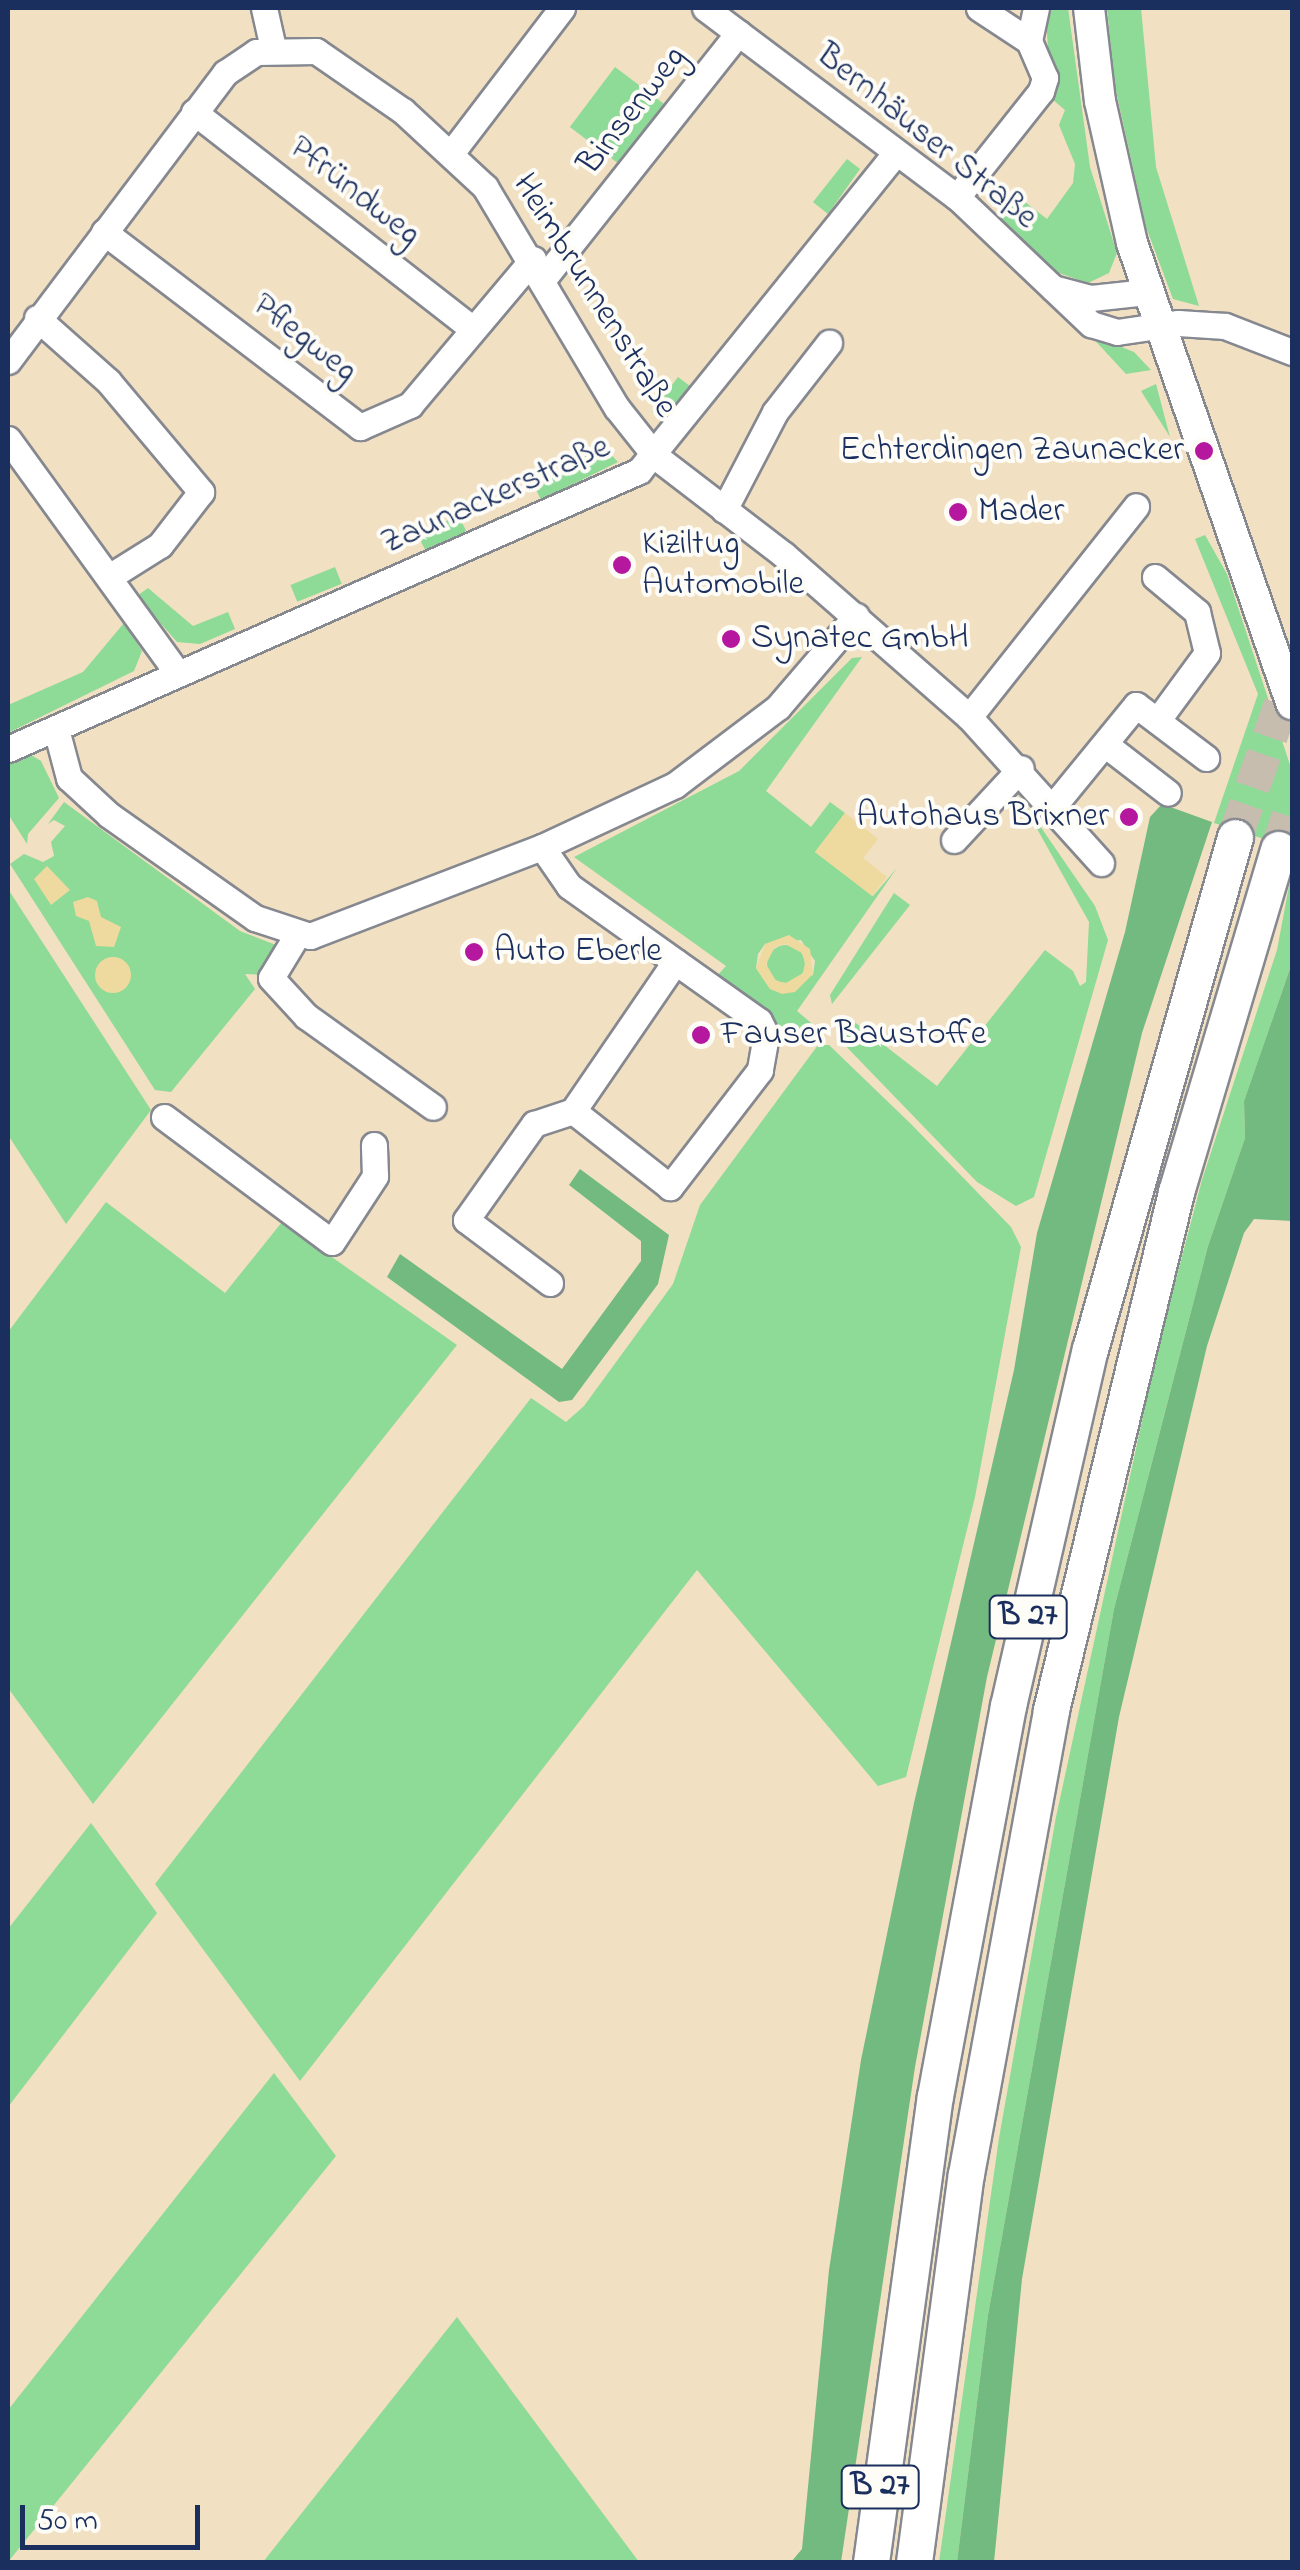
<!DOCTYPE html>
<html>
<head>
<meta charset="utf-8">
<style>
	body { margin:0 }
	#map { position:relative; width:1300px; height:2570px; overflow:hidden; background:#f1e0c2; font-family:"Indie Flower",sans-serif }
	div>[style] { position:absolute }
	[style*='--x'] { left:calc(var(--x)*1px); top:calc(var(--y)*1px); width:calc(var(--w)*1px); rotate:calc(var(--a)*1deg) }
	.green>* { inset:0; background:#8eda97; transform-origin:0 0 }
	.round { border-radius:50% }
	.forest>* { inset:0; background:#72ba80 }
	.sand>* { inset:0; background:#eeda9e }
	.highway-tunnel>* { height:35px; margin-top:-17.5px; transform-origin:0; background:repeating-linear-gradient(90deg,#c6bdae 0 35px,transparent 0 53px) }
	.roads { filter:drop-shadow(2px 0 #868890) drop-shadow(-2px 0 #868890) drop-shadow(0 2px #868890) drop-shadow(0 -2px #868890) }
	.minor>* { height:25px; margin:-12.5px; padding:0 12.5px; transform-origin:12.5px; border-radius:12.5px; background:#fff }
	.major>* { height:30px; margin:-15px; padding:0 15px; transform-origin:15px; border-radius:15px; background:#fff }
	.highway>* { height:35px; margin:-17.5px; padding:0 17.5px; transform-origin:17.5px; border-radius:17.5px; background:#fff }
	.dots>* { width:28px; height:28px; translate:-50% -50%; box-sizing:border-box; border:5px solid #fdfcf7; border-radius:50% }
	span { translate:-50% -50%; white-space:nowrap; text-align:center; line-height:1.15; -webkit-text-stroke:8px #fdfcf7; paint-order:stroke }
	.shield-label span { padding:2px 8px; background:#fdfcf7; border:2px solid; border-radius:8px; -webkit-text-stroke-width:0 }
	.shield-label { font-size:32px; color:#1b2f5e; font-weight:700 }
	.street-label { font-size:35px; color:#1b2f5e }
	.poi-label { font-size:35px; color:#1b2f5e }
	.right { translate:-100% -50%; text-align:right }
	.left { translate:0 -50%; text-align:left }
	.frame { position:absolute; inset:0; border:10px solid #1b2f5e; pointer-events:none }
	.scale { position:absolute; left:20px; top:2505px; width:180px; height:45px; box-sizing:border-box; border:5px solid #1b2f5e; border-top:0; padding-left:12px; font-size:30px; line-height:35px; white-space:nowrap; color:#1b2f5e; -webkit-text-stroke:8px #fdfcf7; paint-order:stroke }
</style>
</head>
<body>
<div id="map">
	<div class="green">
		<div style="clip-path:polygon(1045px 8px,1068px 8px,1090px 167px,1117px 253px,1109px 273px,1088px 283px,1059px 273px,997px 215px,1016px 195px,1047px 219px,1073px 183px,1075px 164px,1059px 125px,1065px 110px,1052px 99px)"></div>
		<div style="clip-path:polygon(1107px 8px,1141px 8px,1156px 167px,1199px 306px,1173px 299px,1146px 227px,1114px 82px)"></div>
		<div style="left:615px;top:67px;width:67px;height:75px;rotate:37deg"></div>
		<div style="clip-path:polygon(847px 159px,860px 169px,828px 214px,813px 202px)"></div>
		<div style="clip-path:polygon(1089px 334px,1134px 352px,1151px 370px,1126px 374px)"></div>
		<div style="clip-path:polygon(678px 377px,694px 389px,680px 405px,652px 412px)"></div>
		<div style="clip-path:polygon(1156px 384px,1170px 437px,1141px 391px)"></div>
		<div style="clip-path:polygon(598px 441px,618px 462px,541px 500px,533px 483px,576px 467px)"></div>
		<div style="left:458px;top:515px;width:18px;height:45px;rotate:63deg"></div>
		<div style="clip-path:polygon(1205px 535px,1227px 574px,1292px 771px,1292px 848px,1214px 823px,1258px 694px,1195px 539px)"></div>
		<div style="left:335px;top:567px;width:18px;height:48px;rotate:68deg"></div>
		<div style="clip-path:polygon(148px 588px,193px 626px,228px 612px,235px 629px,200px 644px,177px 642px,137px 596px)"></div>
		<div style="clip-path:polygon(124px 623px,142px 651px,134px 671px,8px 733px,8px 705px,83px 672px)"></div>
		<div style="clip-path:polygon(evenodd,862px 657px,766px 791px,811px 827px,830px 802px,845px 813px,815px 852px,873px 896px,897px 868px,797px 1011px,816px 1027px,805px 1045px,717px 976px,726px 966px,574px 857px,739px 771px,852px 658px,862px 657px,801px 940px,815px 961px,813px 975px,770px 989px,756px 968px,758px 954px,765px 944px,801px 940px)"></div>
		<div style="clip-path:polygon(28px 753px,41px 761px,59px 798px,28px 834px,27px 844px,8px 814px,8px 756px)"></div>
		<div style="clip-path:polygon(1016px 791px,1095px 906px,1108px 940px,1034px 1197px,1016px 1206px,977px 1182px,838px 1038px,848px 1017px,937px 1086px,1045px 950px,1073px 971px,1080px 986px,1086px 982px,1089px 922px)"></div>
		<div style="clip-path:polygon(64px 802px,240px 931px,276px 945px,279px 955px,268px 975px,245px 974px,255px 989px,171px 1092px,155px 1090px,10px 864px,24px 854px,43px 862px,54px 856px,51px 842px,65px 826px,54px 820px,48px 824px)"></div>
		<div style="clip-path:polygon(1292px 870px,1292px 963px,1244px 1101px,1245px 1138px,1208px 1246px,1114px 1609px,988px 2315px,957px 2562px,939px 2562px,999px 2138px,1056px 1817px,1157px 1352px,1202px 1180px,1277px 950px)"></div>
		<div style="clip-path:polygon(8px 889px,151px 1110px,66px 1224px,8px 1135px)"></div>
		<div style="clip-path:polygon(894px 893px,910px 905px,832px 1004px,830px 995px)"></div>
		<div class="round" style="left:767px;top:945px;width:38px;height:38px"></div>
		<div style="clip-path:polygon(818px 1045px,829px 1045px,911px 1124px,1011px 1227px,1021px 1247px,975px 1497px,906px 1777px,878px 1786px,697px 1570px,300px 2081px,155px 1884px,531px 1398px,566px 1422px,584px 1406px,673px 1284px,700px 1205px)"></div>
		<div style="clip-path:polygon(106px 1202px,225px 1293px,282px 1222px,457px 1345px,93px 1804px,8px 1688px,8px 1332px)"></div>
		<div style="clip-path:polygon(91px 1823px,157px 1913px,8px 2107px,8px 1929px)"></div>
		<div style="clip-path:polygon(274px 2073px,336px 2156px,8px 2562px,8px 2410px)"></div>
		<div style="clip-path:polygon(457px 2317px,639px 2562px,263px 2562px)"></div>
	</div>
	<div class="forest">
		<div style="clip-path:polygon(1162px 804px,1212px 822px,1142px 1033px,987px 1677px,915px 2067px,841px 2562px,791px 2562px,802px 2549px,829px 2270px,861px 2060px,914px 1803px,1014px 1370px,1037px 1233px,1125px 932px,1150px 817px)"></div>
		<div style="clip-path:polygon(1292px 963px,1292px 1221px,1254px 1219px,1244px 1233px,1207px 1346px,1119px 1717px,1022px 2279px,994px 2562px,957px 2562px,988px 2315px,1114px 1609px,1208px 1246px,1245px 1138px,1244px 1101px)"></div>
		<div style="clip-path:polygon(580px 1169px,669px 1235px,658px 1284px,572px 1400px,559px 1402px,387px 1277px,400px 1254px,562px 1369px,641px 1261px,641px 1241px,569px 1185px)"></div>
	</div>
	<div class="sand">
		<div style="clip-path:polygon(845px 813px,878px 839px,863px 858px,887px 877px,872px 896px,815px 852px)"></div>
		<div style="clip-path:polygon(47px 866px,70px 890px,51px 905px,34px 879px)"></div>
		<div style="clip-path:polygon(88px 897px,97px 901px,101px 917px,121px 927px,114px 947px,96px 946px,89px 921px,76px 916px,73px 902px)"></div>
		<div style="clip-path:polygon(evenodd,789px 935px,810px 949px,813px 974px,795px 992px,782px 994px,770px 989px,756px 968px,765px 944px,789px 935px,785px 944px,802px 953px,805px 963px,803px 973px,786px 983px,776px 981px,766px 964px,775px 947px,785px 944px)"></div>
		<div class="round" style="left:95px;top:957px;width:36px;height:36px"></div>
	</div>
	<div class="highway-tunnel">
		<div style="--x:1235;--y:837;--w:174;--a:-70.8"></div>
		<div style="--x:1278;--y:849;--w:44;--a:-71.6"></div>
	</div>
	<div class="roads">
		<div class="minor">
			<div style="--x:264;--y:8;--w:41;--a:77.3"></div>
			<div style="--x:705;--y:8;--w:315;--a:36.9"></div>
			<div style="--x:957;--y:197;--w:185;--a:43.5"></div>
			<div style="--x:1091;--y:324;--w:27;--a:17"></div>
			<div style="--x:1117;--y:332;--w:62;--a:-8.4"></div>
			<div style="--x:1178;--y:323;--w:47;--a:3.7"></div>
			<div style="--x:1225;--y:326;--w:72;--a:21.2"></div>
			<div style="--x:1029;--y:41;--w:34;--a:-78"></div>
			<div style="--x:194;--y:112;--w:351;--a:37.9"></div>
			<div style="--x:452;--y:152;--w:181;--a:-52.6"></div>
			<div style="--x:957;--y:197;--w:135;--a:-51.6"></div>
			<div style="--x:1041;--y:91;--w:14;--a:-73"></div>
			<div style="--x:1045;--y:78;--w:40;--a:-113.4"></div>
			<div style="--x:1029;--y:41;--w:60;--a:-146.6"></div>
			<div style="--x:104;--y:232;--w:322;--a:37.3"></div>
			<div style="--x:360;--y:427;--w:55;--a:-23.7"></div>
			<div style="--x:410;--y:405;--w:191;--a:-49.9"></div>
			<div style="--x:544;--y:278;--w:313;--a:-51.6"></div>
			<div style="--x:1053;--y:288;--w:39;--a:15"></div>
			<div style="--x:1091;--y:298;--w:56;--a:-6.1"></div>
			<div style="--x:37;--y:318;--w:95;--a:41.6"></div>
			<div style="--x:108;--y:381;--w:145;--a:50"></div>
			<div style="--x:201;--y:492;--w:67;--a:127.7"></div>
			<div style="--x:160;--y:545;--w:60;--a:147.9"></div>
			<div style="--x:8;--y:361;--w:361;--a:-53"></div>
			<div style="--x:225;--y:73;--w:37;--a:-34"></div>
			<div style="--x:256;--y:52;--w:60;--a:-1"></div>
			<div style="--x:316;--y:51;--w:106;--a:34.6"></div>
			<div style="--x:403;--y:111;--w:112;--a:42.8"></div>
			<div style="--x:485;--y:187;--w:257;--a:59.2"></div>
			<div style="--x:617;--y:408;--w:61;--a:51.6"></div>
			<div style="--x:655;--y:456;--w:163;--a:37.5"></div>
			<div style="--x:784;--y:555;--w:246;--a:41.2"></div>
			<div style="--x:969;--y:717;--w:197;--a:47.9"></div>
			<div style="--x:8;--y:439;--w:290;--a:54.1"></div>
			<div style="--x:724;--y:510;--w:110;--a:-62.5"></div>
			<div style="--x:775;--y:412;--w:88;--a:-52"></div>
			<div style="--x:1155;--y:577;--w:55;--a:39.8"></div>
			<div style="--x:1197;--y:612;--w:42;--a:76.3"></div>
			<div style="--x:1207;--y:653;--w:84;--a:126.3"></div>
			<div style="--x:969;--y:717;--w:269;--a:-51.6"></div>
			<div style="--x:56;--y:729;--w:51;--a:75.1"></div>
			<div style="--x:69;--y:778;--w:54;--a:42.8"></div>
			<div style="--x:109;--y:815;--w:179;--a:35.2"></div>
			<div style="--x:255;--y:918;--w:58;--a:18.1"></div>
			<div style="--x:310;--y:936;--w:248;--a:-21"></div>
			<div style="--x:542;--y:847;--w:147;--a:-25"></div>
			<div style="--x:675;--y:785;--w:129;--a:-37.1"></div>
			<div style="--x:778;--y:707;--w:120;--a:-49.4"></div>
			<div style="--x:1106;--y:745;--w:78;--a:37.7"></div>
			<div style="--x:8;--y:749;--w:690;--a:-23.78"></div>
			<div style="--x:639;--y:471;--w:407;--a:-51.1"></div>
			<div style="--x:1055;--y:804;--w:128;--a:-50.7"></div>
			<div style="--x:1136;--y:705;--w:88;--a:37.1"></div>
			<div style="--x:954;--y:840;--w:98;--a:-47.1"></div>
			<div style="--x:542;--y:847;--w:47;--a:55.3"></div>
			<div style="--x:569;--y:886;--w:233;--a:35.4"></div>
			<div style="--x:759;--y:1021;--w:16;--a:63"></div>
			<div style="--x:766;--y:1035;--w:36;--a:100"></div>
			<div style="--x:760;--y:1070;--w:148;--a:127.6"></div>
			<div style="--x:670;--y:1187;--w:123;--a:-141.9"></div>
			<div style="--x:573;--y:1111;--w:181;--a:-55.6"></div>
			<div style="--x:297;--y:935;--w:50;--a:121.2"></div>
			<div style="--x:271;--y:978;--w:52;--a:47.4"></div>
			<div style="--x:306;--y:1016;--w:156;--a:35.6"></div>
			<div style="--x:164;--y:1117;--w:209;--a:36.7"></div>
			<div style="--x:332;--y:1242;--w:79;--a:-56.9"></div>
			<div style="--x:375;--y:1176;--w:31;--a:-92"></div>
			<div style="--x:550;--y:1283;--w:105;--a:-143.1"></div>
			<div style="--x:466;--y:1220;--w:118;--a:-54.7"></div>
			<div style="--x:534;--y:1124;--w:41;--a:-18.4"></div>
		</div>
		<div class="major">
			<div style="--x:1089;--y:8;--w:94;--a:83.3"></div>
			<div style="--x:1100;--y:101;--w:146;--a:77.3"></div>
			<div style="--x:1132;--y:243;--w:488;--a:70.9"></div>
		</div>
		<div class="highway">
			<div style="--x:871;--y:2562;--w:470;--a:-82.2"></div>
			<div style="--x:935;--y:2096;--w:397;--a:-79.4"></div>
			<div style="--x:1008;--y:1706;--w:366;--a:-77.1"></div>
			<div style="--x:1090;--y:1349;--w:532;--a:-74.19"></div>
			<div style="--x:914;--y:2562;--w:391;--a:-82.4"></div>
			<div style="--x:966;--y:2174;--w:472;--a:-79.6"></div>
			<div style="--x:1051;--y:1710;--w:533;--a:-76.43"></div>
			<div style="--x:1176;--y:1192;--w:358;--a:-73.4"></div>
		</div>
	</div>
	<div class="dots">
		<div style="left:1204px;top:451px;background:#b5179e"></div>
		<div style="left:958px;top:512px;background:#b5179e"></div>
		<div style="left:622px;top:565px;background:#b5179e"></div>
		<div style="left:731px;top:639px;background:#b5179e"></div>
		<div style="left:1129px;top:817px;background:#b5179e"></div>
		<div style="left:474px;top:952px;background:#b5179e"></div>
		<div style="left:701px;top:1035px;background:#b5179e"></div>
	</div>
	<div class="shield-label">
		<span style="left:1028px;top:1617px">B 27</span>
		<span style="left:880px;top:2487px">B 27</span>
	</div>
	<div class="street-label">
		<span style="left:633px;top:111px;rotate:-52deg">Binsenweg</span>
		<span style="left:926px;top:137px;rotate:39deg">Bernhäuser Straße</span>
		<span style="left:354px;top:192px;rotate:38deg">Pfründweg</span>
		<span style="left:594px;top:296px;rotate:58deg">Heimbrunnenstraße</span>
		<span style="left:304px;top:339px;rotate:38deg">Pflegweg</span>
		<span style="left:496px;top:496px;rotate:-24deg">Zaunackerstraße</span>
	</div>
	<div class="poi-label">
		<span class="right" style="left:1184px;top:451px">Echterdingen Zaunacker</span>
		<span class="left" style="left:978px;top:512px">Mader</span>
		<span class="left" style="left:642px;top:565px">Kiziltug<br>Automobile</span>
		<span class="left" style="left:751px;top:639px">Synatec GmbH</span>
		<span class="right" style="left:1109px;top:817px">Autohaus Brixner</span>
		<span class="left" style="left:494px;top:952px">Auto Eberle</span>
		<span class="left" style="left:721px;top:1035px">Fauser Baustoffe</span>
	</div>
	<div class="frame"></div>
	<div class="scale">50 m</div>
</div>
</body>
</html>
